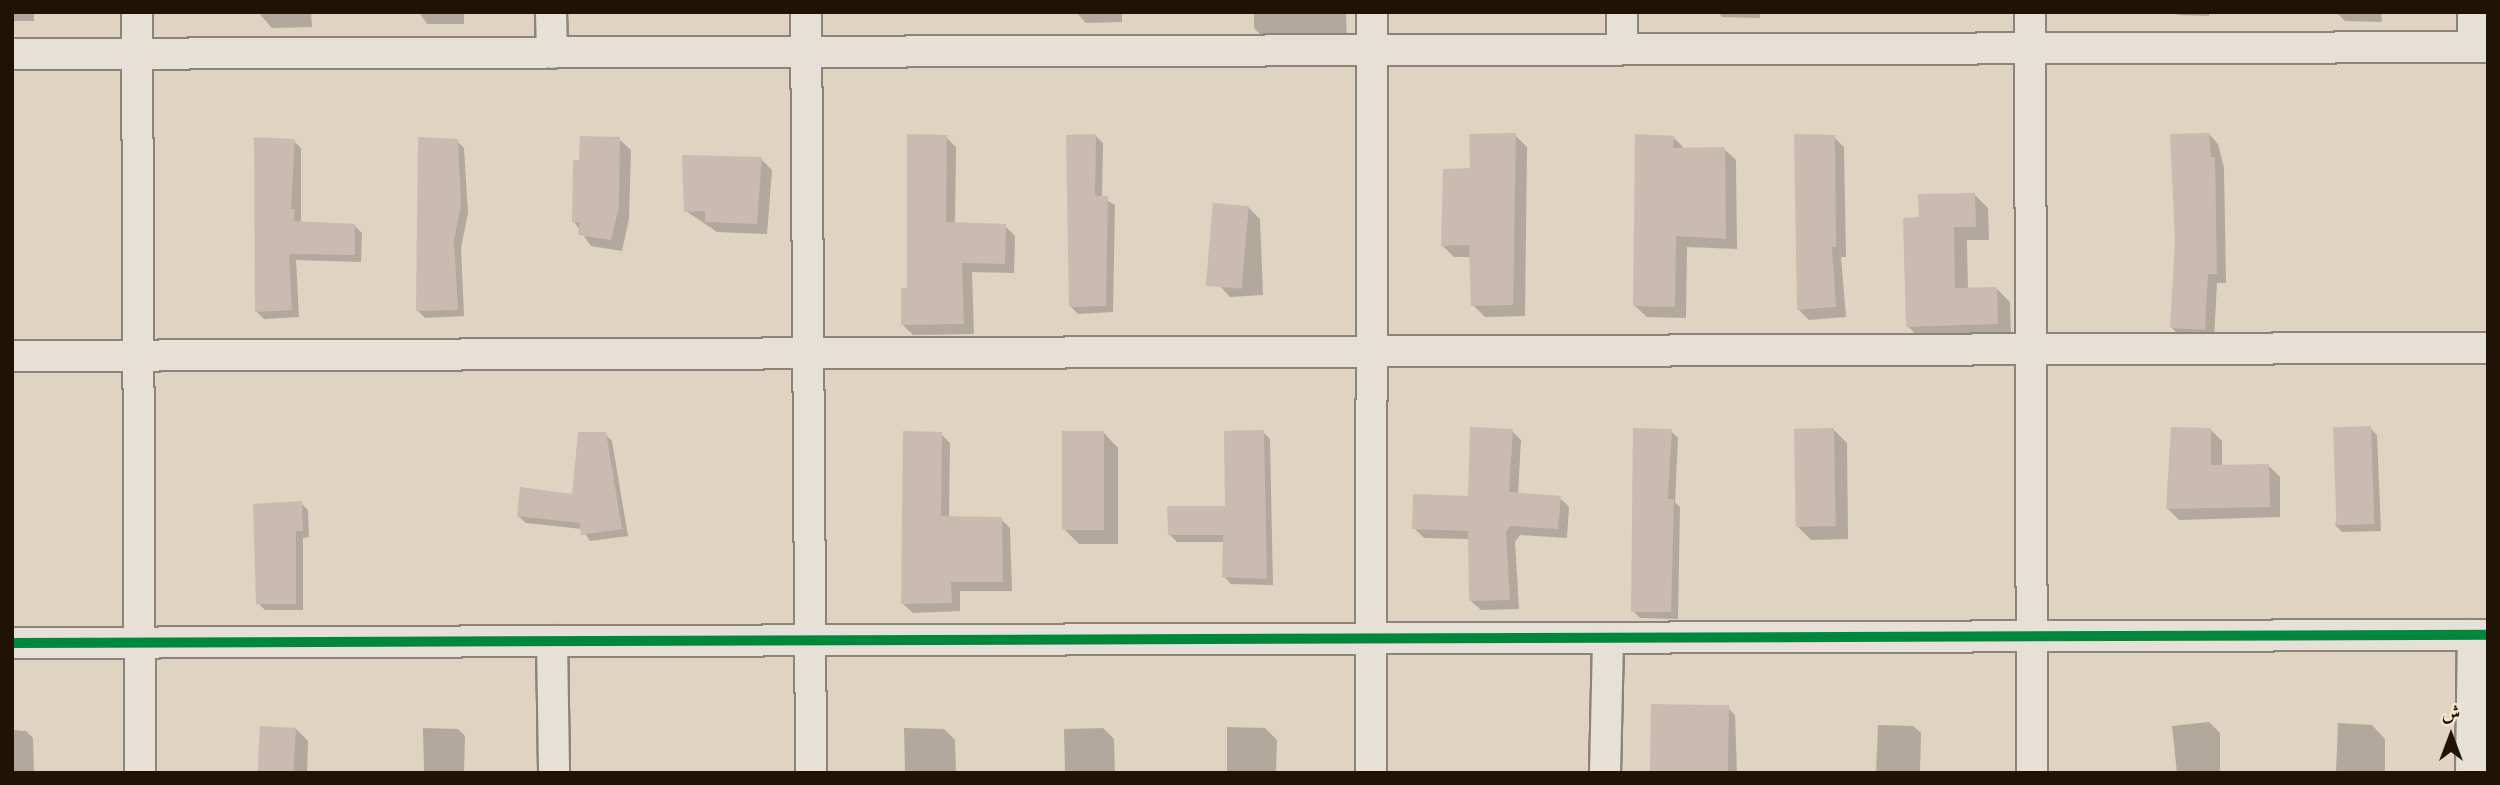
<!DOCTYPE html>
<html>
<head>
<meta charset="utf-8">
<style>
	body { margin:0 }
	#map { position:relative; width:2500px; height:785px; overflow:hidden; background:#dfd3c2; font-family:"Sorts Mill Goudy",Amiri,serif }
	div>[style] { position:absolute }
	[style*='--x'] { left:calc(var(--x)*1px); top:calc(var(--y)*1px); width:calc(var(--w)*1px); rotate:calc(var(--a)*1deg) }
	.shadow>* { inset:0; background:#0003; transform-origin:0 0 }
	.building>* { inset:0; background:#cbbaaf; transform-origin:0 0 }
	.roads { filter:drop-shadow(2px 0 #8c8478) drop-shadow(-2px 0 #8c8478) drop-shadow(0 2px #8c8478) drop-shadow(0 -2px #8c8478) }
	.street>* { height:30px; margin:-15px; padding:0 15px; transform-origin:15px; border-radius:15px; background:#e6e0d7 }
	.cycleway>* { height:10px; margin:-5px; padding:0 5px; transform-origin:5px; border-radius:5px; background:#00873e }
	span { translate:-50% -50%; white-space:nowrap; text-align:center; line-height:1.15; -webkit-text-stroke:5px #f3e4cf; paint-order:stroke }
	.frame { position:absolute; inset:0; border:14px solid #201305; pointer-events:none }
	.north { position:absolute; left:2416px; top:701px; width:70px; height:70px; -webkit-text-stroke:5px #f3e4cf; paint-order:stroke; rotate:0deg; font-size:19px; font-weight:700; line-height:28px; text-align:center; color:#201305 }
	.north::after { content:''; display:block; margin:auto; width:24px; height:32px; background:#201305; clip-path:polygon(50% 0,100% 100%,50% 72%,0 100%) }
</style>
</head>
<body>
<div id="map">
	<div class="shadow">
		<div style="left:12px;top:12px;width:22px;height:9px"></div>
		<div style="clip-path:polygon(258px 12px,311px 12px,312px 27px,272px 28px)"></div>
		<div style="clip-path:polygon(419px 12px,464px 12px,464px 24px,427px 24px)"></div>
		<div style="clip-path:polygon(1076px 12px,1122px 12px,1122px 22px,1086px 23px)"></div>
		<div style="clip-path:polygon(1254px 12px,1346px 12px,1347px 46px,1272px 46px,1254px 28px)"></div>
		<div style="clip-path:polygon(1718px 12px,1760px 12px,1760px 18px,1722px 17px)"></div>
		<div style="clip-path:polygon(2174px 12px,2209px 12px,2209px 16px,2177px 15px)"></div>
		<div style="clip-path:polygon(2336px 12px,2381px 12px,2382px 22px,2345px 21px)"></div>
		<div style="clip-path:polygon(2209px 134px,2218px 144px,2224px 168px,2226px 283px,2217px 283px,2214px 339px,2181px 337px,2172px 328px)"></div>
		<div style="clip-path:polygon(1515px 135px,1527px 147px,1525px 316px,1485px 317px,1473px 305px,1471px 257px,1454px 257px,1442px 245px,1472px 170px)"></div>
		<div style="clip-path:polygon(1096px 136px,1103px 143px,1102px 198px,1115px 205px,1113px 312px,1078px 314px,1071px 307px)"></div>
		<div style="clip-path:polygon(946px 137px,956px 147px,955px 224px,1005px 226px,1015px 236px,1014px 273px,972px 272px,974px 334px,913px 335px,903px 325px)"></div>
		<div style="clip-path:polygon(1673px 137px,1685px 149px,1724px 149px,1736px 160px,1737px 249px,1687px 247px,1686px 318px,1647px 317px,1635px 306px)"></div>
		<div style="clip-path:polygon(1834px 137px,1844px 147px,1846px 257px,1841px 257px,1846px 317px,1809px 320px,1799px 310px)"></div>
		<div style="clip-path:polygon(619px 139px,631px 150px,629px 219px,622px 251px,591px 246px,574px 222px,581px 162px)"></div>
		<div style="clip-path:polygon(294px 141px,301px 148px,301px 223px,354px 225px,362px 233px,361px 262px,296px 260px,299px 317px,264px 319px,257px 312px)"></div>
		<div style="clip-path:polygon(457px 141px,464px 148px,468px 213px,461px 248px,464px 316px,425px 318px,417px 310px)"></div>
		<div style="clip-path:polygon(761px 159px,772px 170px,767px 234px,717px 232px,686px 211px)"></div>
		<div style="clip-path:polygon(1974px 194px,1988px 208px,1989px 240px,1967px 240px,1968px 289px,1996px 288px,2010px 302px,2011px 337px,1921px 340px,1908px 326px,1921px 219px)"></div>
		<div style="clip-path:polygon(1248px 207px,1260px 219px,1263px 295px,1230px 297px,1219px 285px)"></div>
		<div style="clip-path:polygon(2370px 428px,2377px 435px,2381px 531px,2342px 532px,2335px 525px)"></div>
		<div style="clip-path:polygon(1833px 429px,1847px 443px,1848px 539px,1811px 540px,1798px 527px)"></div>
		<div style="clip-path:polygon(2210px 429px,2222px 441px,2222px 466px,2269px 466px,2280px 477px,2280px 517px,2179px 520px,2168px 509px)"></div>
		<div style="clip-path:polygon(1512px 431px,1521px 440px,1518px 495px,1560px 498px,1569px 507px,1567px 538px,1520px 535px,1515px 542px,1519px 609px,1481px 610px,1471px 601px,1470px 539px,1424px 538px,1414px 528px,1470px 498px)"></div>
		<div style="clip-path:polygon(1671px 431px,1678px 438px,1675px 502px,1680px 507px,1678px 619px,1640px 618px,1633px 611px)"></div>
		<div style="clip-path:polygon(1263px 432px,1270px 439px,1273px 585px,1231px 584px,1224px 576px,1225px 542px,1177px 542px,1170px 535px,1227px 508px)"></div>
		<div style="clip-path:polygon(1104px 433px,1118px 448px,1118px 544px,1079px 544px,1064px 529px)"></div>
		<div style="clip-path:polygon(605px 434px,612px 441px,628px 536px,590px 541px,582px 529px,526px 523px,518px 516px,573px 496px)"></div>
		<div style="clip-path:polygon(941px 434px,950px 443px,949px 518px,1001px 519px,1010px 528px,1012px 591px,960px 591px,960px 611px,913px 613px,903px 604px)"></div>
		<div style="clip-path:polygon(301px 503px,308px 510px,309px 537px,303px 538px,303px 610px,265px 610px,258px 603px)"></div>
		<div style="clip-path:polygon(1728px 708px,1735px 715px,1737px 773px,1652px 773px)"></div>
		<div style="clip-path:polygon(2209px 722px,2220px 733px,2220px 773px,2177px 773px,2172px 726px)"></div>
		<div style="clip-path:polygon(2338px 723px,2372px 725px,2385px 739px,2385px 773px,2336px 773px)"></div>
		<div style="clip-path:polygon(1878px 725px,1913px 726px,1921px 733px,1920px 773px,1876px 773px)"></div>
		<div style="clip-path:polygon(1227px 727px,1265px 728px,1277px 740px,1276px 773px,1227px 773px)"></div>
		<div style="clip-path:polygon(423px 728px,458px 729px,465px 736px,464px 773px,424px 773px)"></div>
		<div style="clip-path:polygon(904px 728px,944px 729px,955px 740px,956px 773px,905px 773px)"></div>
		<div style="clip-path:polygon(1103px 728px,1114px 739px,1115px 773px,1065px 773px,1064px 729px)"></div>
		<div style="clip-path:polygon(296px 729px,308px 741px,307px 773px,262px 773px)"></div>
		<div style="clip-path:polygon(12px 730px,26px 731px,33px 738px,34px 773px,12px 773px)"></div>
	</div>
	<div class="building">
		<div style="clip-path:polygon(1516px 133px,1513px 305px,1471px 306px,1469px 245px,1441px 246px,1443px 169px,1470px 168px,1469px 134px)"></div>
		<div style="clip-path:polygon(2209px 133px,2211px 157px,2215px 157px,2217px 274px,2208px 274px,2205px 330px,2170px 328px,2175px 242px,2170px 134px)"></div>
		<div style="clip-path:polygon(907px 134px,947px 135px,946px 222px,1006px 224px,1005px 264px,962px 263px,964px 324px,901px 325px,901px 288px,907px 288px)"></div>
		<div style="clip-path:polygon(1096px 134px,1095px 196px,1108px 196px,1106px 306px,1069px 307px,1066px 135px)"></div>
		<div style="clip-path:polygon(1635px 134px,1674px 136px,1673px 148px,1725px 147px,1726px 239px,1676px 236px,1675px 307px,1633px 306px)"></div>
		<div style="clip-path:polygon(1794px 134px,1835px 135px,1836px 247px,1832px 247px,1836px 307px,1797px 310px)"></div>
		<div style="clip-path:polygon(580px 136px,620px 137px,619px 207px,611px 240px,578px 235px,580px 222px,572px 223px,573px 160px,579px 160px)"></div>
		<div style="clip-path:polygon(254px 137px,295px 139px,291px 209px,295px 209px,294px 221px,355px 224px,355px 255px,289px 254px,292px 310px,255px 312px)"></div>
		<div style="clip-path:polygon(418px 137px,458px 139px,461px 205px,454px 240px,458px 310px,416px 311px)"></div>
		<div style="clip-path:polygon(682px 155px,762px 157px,757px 224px,705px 222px,705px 211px,684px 212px)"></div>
		<div style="clip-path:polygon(1975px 193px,1976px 227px,1954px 227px,1955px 288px,1997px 287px,1998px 324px,1906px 327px,1903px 218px,1919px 217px,1918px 194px)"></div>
		<div style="left:1213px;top:203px;width:36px;height:83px;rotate:5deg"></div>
		<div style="left:2371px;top:426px;width:98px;height:38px;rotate:88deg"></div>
		<div style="clip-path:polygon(1470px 427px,1513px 429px,1509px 492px,1561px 496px,1558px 529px,1510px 526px,1506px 532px,1510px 600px,1469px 601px,1468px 531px,1412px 529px,1413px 494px,1468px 496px)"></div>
		<div style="clip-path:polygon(2171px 427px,2211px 428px,2211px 465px,2269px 464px,2270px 507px,2166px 509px)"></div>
		<div style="clip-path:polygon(1633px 428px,1672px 429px,1668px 499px,1674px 499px,1671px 612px,1631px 612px)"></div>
		<div style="left:1834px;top:428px;width:98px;height:40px;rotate:89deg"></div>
		<div style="clip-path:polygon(1264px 430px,1267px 579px,1222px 577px,1223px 535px,1168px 535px,1167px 506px,1225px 506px,1224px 431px)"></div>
		<div style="clip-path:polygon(903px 431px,942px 432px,941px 516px,1002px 517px,1003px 582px,951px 582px,952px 603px,901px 604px)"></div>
		<div style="left:1062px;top:431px;width:42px;height:99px"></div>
		<div style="clip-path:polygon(578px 432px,606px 432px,622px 529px,581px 535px,580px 523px,517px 516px,520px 487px,572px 494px)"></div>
		<div style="clip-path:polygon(302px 501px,303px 531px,296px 531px,296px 604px,256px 604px,253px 504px)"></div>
		<div style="left:1651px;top:704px;width:78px;height:69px;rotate:1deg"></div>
		<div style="left:260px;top:726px;width:36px;height:47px;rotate:3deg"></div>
	</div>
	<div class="roads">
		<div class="street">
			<div style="--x:137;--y:12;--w:761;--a:89.77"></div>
			<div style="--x:551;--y:12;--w:41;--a:88.6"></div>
			<div style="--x:806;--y:12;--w:761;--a:89.62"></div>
			<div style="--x:1622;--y:12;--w:37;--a:90"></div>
			<div style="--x:2030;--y:12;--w:761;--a:89.85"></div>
			<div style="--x:2473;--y:12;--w:35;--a:90"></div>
			<div style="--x:12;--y:54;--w:2476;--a:-0.16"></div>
			<div style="--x:12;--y:356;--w:2476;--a:-0.19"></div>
			<div style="--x:552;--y:641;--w:132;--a:89.1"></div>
			<div style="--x:12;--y:643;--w:2476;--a:-0.19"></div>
			<div style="--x:1371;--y:773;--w:761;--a:-89.92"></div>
			<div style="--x:1605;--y:773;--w:135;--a:-88.7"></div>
			<div style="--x:2471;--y:773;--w:138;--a:-89.2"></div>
		</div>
	</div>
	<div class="cycleway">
		<div style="--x:12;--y:643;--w:2476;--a:-0.19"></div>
	</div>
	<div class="frame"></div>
	<div class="north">ش</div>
</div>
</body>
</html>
